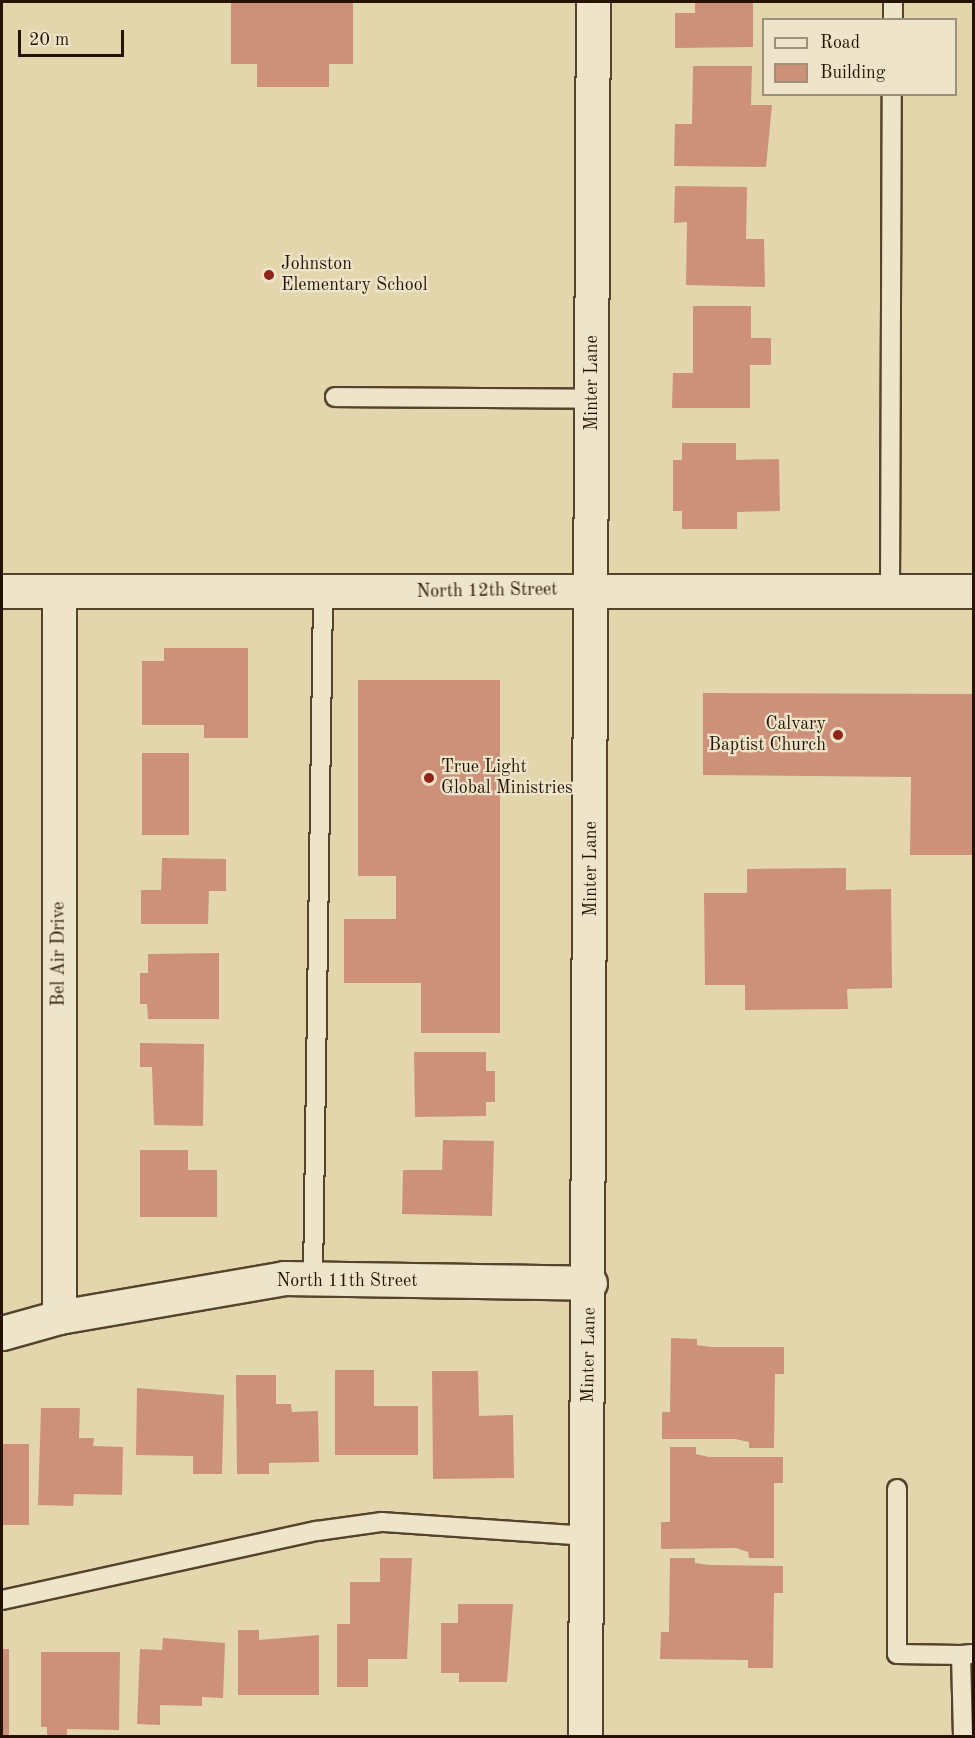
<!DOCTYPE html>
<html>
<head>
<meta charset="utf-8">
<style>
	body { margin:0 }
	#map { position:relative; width:975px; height:1738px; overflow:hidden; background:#e3d6ad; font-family:"Old Standard TT",serif }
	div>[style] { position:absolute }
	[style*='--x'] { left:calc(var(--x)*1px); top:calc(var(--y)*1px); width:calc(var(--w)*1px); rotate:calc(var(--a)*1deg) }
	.building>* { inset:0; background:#cd9079; transform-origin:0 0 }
	.roads { filter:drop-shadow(2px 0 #56432b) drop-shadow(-2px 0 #56432b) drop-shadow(0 2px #56432b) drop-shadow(0 -2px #56432b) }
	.service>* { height:18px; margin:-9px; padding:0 9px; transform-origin:9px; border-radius:9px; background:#ede4ca }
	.minor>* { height:33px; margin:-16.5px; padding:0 16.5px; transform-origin:16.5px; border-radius:16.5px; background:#ede4ca }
	.dots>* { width:16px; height:16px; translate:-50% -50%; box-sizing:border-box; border:3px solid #ede4ca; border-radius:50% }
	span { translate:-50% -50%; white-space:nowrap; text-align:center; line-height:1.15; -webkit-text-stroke:4.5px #ede4ca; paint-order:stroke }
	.poi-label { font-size:18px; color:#271200 }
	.left { translate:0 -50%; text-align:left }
	.right { translate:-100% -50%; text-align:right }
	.street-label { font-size:18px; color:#271200 }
	.frame { position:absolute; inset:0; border:3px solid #271200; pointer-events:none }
	.legend { position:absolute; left:762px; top:18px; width:195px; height:78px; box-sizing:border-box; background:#ede4ca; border:2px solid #9e9079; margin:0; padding:8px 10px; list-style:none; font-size:18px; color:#271200 }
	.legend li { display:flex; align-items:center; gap:12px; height:30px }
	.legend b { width:30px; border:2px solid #9e9079 }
	.scale { position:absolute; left:18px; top:30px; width:106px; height:27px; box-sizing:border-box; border:3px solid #271200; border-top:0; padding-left:8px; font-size:18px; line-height:21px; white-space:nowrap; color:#271200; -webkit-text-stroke:4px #ede4ca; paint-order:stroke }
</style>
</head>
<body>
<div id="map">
	<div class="building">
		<div style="clip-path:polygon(231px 2px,353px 2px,353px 64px,329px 64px,329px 87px,257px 87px,257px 64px,231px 64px)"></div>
		<div style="clip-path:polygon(695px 2px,753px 2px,753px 47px,675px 48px,675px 13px,695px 13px)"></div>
		<div style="clip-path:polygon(693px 66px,752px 66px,751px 105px,772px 105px,766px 167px,674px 166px,675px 124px,692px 124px)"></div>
		<div style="clip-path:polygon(675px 186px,747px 187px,746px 239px,764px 239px,765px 287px,686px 285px,687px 222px,674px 223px)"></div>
		<div style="clip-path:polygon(693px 306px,751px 306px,751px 338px,771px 338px,771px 365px,750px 365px,750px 408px,672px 408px,673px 373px,693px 373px)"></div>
		<div style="clip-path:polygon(682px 443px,736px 443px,736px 460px,779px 459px,780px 511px,737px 512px,737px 529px,682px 529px,682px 511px,673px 511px,673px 460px,682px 460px)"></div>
		<div style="clip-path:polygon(164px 648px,248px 648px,248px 738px,204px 738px,204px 725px,142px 725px,142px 661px,164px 661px)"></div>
		<div style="clip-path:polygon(358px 680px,500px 680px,500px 1033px,421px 1033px,421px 983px,344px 983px,344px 919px,396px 919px,396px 876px,358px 876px)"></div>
		<div style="clip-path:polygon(703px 693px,974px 694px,974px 855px,910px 855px,911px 777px,703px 775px)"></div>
		<div style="left:142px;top:753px;width:47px;height:82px"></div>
		<div style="clip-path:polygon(162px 858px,226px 859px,226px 891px,209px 891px,208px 924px,141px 924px,141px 890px,161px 890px)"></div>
		<div style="clip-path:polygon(846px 868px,846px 890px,891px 889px,892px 988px,847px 989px,848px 1009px,745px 1010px,745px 985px,705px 985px,704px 893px,747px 893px,747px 869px)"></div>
		<div style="clip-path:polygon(219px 953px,219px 1019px,148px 1019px,147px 1004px,140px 1004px,140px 973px,148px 973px,148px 954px)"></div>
		<div style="clip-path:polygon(140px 1043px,204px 1044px,203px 1126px,154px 1125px,152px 1067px,140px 1067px)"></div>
		<div style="clip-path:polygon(414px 1052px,486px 1052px,486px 1071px,495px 1071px,495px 1102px,486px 1102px,486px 1116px,415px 1117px)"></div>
		<div style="clip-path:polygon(443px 1140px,494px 1141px,492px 1216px,402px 1214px,403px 1170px,442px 1170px)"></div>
		<div style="clip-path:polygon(140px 1150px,188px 1150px,188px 1170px,217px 1170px,217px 1217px,140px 1217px)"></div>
		<div style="clip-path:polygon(671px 1338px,697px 1339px,697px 1345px,711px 1347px,784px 1347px,784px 1374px,775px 1374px,774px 1448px,749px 1448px,749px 1442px,735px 1439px,662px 1439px,662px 1412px,670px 1412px)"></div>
		<div style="clip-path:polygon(335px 1370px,374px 1370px,374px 1406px,418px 1406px,418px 1455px,335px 1455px)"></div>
		<div style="clip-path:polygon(432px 1371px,478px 1371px,479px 1416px,513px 1415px,514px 1478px,433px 1479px)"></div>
		<div style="clip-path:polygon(236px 1375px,276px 1375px,276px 1404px,291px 1404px,292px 1412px,318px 1411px,319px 1462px,269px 1463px,269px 1474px,237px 1474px)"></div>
		<div style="clip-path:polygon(137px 1388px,224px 1395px,222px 1474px,193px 1474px,193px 1456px,136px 1455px)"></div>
		<div style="clip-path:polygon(41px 1408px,80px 1408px,79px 1438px,94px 1438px,93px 1446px,123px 1447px,122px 1495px,74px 1494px,73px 1506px,38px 1505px)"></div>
		<div style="left:2px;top:1444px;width:27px;height:81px"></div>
		<div style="clip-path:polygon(670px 1447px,696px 1447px,696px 1454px,709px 1457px,783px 1457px,783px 1483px,774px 1483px,774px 1558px,749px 1558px,748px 1552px,736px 1548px,661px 1549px,661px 1522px,670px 1522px)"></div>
		<div style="clip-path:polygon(380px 1558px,412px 1558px,407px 1659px,368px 1659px,368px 1687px,337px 1687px,337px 1624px,350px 1624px,350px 1582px,380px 1582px)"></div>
		<div style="clip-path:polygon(670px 1558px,695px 1558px,695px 1563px,709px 1565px,783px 1566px,783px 1593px,774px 1593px,773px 1668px,748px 1668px,748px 1660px,660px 1659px,661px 1632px,669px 1632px)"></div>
		<div style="clip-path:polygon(458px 1604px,513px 1604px,507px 1682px,459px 1682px,459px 1673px,441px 1673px,441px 1623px,458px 1623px)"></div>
		<div style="clip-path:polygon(238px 1630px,259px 1630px,259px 1640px,319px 1635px,319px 1695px,238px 1695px)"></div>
		<div style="clip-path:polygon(163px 1638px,225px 1643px,223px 1698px,202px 1697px,202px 1706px,160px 1705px,160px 1725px,137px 1724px,140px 1649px,162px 1650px)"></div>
		<div style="left:2px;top:1649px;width:7px;height:87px"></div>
		<div style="clip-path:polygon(41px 1652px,120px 1652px,119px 1730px,67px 1729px,67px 1736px,47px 1736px,47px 1727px,41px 1727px)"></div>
	</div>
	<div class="roads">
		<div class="service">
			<div style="--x:893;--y:20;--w:18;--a:-90"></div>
			<div style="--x:335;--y:397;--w:257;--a:0.4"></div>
			<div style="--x:890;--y:591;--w:497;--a:-89.8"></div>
			<div style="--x:313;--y:1278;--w:685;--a:-89.16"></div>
			<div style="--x:897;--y:1489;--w:165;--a:90"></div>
			<div style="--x:897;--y:1654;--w:64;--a:0.9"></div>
			<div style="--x:2;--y:1600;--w:322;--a:-12.4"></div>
			<div style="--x:317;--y:1531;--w:66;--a:-7.9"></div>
			<div style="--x:382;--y:1522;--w:205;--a:3.9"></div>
			<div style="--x:963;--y:1736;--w:81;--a:-91.4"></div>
			<div style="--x:961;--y:1655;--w:11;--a:-5"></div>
		</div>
		<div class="minor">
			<div style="--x:2;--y:591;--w:972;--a:0"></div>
			<div style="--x:59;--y:591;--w:726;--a:90"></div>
			<div style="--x:2;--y:1333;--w:59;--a:-15.7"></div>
			<div style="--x:59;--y:1317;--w:228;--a:-9.8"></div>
			<div style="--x:284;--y:1278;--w:306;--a:0.9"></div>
			<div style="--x:585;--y:1736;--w:1734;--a:-89.74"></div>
		</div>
	</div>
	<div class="dots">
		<div style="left:269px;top:275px;background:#8f2418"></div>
		<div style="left:838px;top:735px;background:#8f2418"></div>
		<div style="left:429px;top:778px;background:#8f2418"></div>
	</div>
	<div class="poi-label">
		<span class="left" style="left:281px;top:275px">Johnston<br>Elementary School</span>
		<span class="right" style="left:826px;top:735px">Calvary<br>Baptist Church</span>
		<span class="left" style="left:441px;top:778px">True Light<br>Global Ministries</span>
	</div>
	<div class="street-label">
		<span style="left:592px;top:383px;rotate:-90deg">Minter Lane</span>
		<span style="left:487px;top:591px;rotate:-1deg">North 12th Street</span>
		<span style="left:591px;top:869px;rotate:-90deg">Minter Lane</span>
		<span style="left:59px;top:954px;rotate:-90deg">Bel Air Drive</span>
		<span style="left:347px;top:1281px">North 11th Street</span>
		<span style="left:589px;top:1355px;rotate:-89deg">Minter Lane</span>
	</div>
	<div class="frame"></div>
	<ul class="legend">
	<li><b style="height:8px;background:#ede4ca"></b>Road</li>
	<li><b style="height:16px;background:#cd9079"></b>Building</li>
	</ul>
	<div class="scale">20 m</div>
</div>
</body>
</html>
